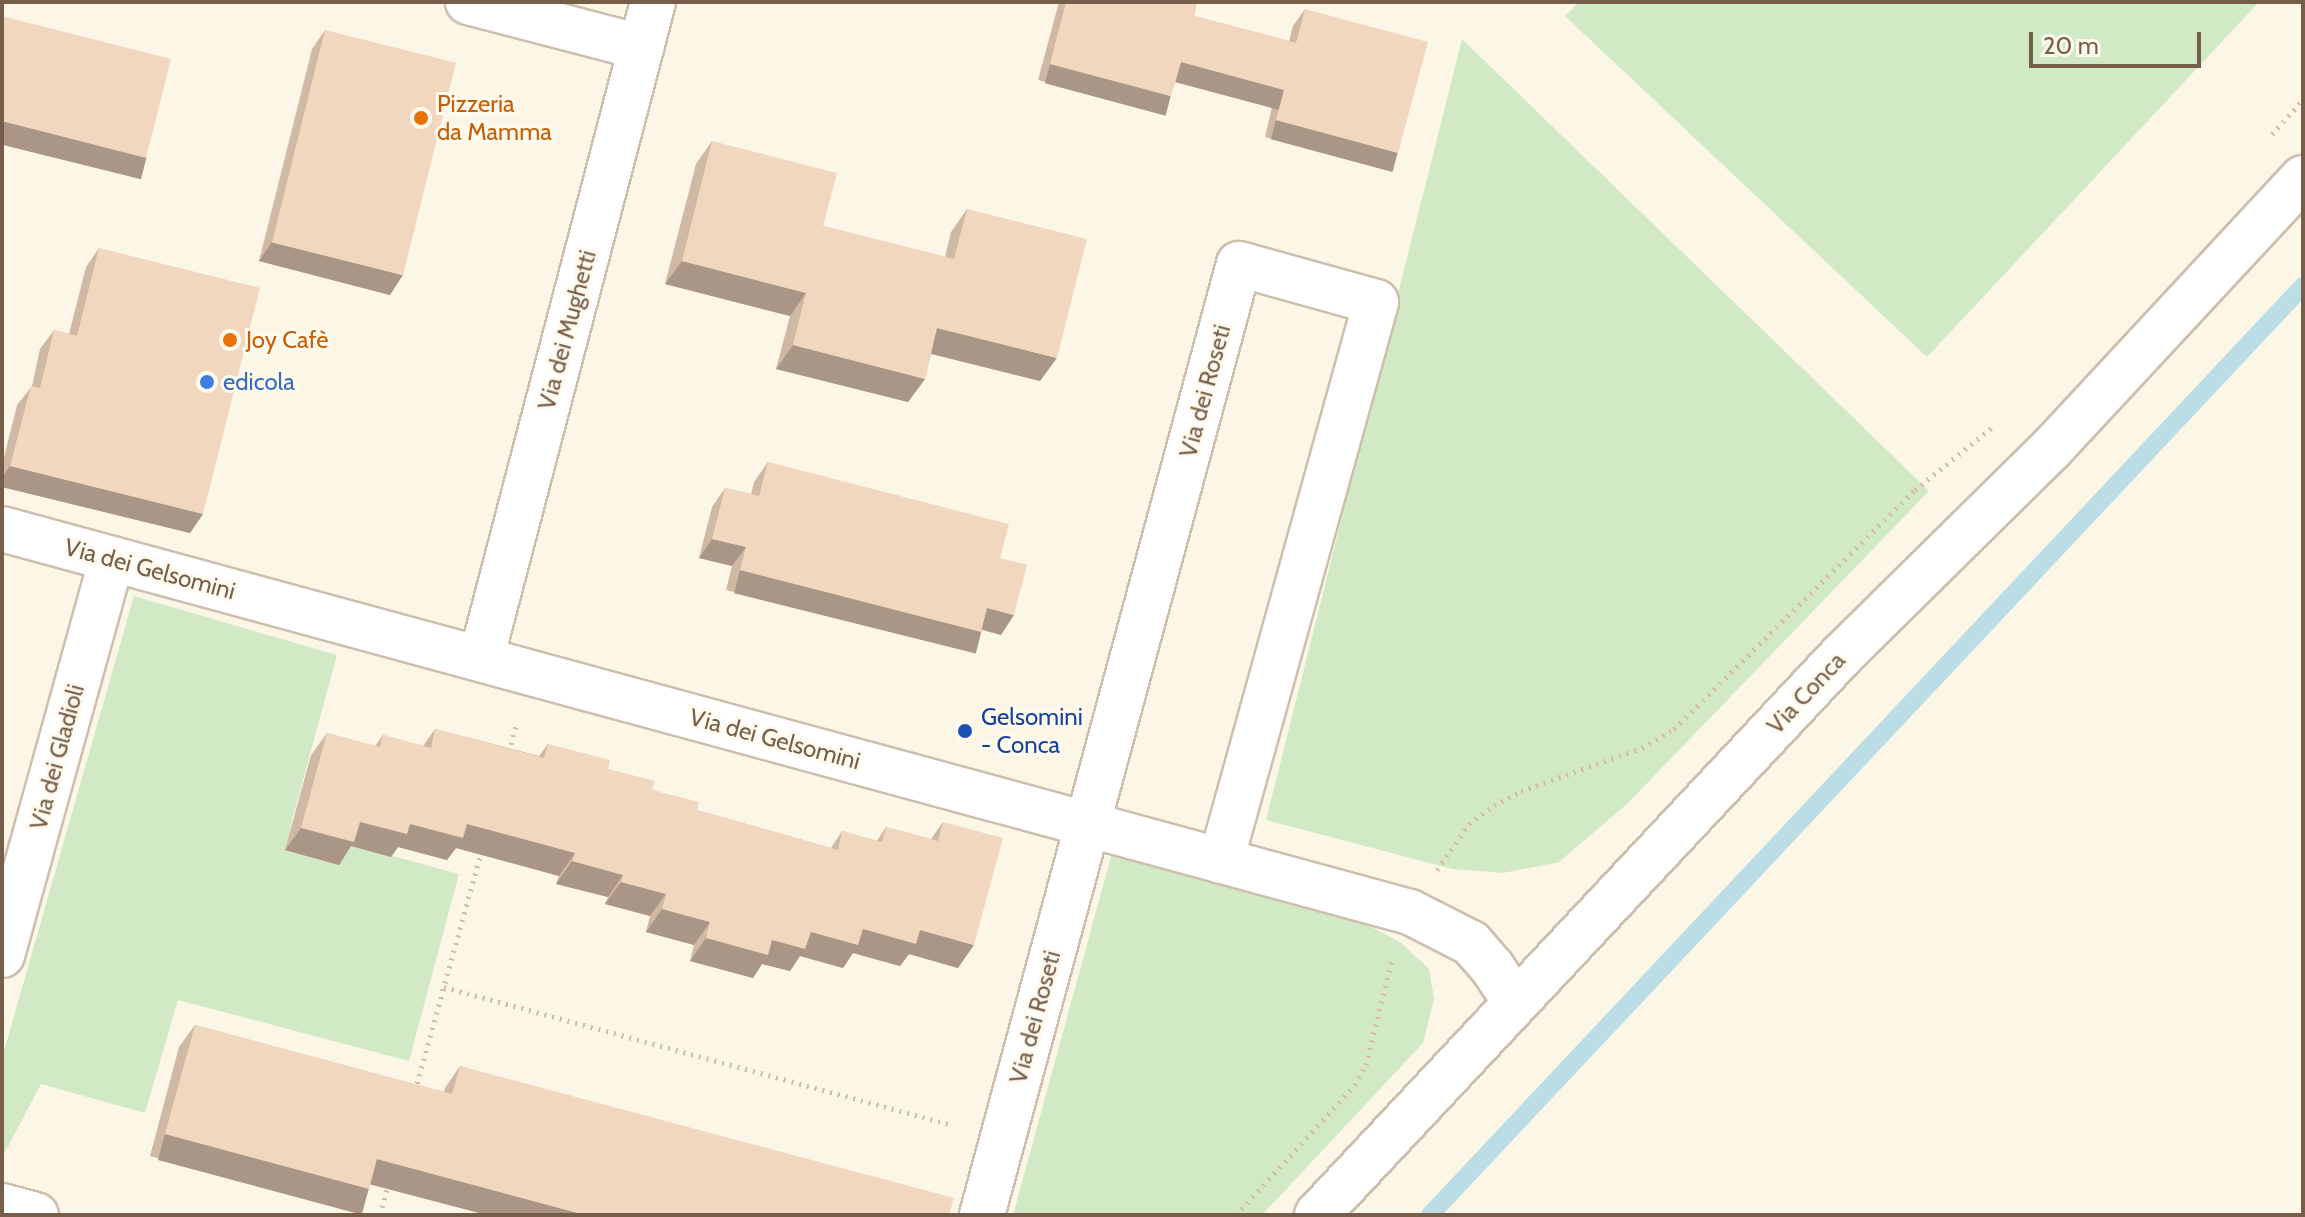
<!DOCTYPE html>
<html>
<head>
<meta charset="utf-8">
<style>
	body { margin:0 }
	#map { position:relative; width:2305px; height:1217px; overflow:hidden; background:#fcf6e7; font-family:Cabin,sans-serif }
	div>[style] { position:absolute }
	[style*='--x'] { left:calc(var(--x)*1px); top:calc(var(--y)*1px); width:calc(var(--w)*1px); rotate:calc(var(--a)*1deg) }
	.green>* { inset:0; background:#d1eac5 }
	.stream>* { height:18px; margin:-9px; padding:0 9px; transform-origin:9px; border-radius:9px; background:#bbdde6 }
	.path>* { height:5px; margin-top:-2.5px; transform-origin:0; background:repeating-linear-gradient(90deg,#d7bba2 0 2px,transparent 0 8px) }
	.roads { filter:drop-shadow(2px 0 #cebead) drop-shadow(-2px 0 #cebead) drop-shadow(0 2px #cebead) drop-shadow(0 -2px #cebead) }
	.minor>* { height:44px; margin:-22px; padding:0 22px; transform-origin:22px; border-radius:22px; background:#fff }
	.wall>* { inset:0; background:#d0b9a4 }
	.shaded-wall>* { inset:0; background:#a99686; transform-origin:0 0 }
	.building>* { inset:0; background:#f2d7bf; transform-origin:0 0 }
	.dots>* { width:22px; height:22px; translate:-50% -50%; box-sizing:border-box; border:4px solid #fffaee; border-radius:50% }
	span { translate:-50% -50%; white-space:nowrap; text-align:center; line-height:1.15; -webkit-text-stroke:6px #fffaee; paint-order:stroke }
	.food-label { font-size:24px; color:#c56008 }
	.left { translate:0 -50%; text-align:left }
	.street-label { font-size:24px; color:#775e4b }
	.shop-label { font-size:24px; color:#366cbe }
	.transit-label { font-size:24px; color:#164399 }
	.frame { position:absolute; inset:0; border:4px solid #775e4b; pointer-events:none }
	.scale { position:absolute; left:2029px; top:32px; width:172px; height:36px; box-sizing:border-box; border:4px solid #775e4b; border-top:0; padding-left:10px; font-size:24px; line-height:28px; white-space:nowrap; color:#775e4b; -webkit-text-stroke:6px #fffaee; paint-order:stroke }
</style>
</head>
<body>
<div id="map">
	<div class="green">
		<div style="clip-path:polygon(1579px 2px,2259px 2px,1927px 357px,1565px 16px)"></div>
		<div style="clip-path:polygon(1462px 39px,1929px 491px,1627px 804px,1559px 862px,1503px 873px,1452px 869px,1266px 820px)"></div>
		<div style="clip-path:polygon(134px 596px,337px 655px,290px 828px,459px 874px,409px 1061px,178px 1000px,145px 1113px,41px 1084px,2px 1158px,2px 1058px)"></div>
		<div style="clip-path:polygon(1112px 853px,1368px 925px,1401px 943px,1429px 969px,1434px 999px,1423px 1043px,1262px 1215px,1013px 1215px)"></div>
	</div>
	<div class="stream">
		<div style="--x:1430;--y:1215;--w:1275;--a:-46.78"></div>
	</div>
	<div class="path">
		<div style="--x:2272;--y:134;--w:46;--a:-47.6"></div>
		<div style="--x:509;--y:752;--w:30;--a:-75"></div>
		<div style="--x:1437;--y:870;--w:56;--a:-55.2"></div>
		<div style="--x:1469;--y:824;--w:31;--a:-37"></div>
		<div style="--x:1494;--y:805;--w:30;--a:-27"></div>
		<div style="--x:1521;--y:791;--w:128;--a:-19.6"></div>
		<div style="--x:1642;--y:748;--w:37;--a:-31"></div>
		<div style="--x:1674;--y:729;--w:339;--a:-44.8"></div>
		<div style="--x:1915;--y:490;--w:103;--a:-39.1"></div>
		<div style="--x:444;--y:987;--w:526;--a:15.2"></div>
		<div style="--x:415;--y:1091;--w:250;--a:-74.5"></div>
		<div style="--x:380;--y:1215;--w:31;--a:-75"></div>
		<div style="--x:1236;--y:1215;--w:176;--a:-47.5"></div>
		<div style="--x:1355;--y:1085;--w:23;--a:-61"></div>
		<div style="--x:1366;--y:1065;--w:108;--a:-76.1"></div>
	</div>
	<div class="roads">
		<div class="minor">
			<div style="--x:468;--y:2;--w:179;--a:14.6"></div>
			<div style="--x:2;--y:529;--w:1459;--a:15.22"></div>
			<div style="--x:1410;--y:912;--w:68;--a:26.9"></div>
			<div style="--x:1471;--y:943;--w:32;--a:49"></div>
			<div style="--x:1492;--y:967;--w:43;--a:56.3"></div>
			<div style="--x:481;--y:659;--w:679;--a:-75.33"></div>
			<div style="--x:2;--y:955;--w:411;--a:-74.5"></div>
			<div style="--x:2;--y:1206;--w:35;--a:15"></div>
			<div style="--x:982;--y:1215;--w:985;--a:-74.88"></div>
			<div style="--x:1239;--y:264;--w:142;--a:15.5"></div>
			<div style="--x:1376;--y:302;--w:580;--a:105.5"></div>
			<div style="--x:1317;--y:1215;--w:766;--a:-46.85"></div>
			<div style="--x:1841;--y:656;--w:295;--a:-44.6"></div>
			<div style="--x:2051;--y:449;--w:370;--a:-47.1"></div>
		</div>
	</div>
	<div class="wall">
		<div style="clip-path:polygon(1059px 2px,1197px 2px,1194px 16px,1289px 41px,1293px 26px,1305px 9px,1386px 170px,1265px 137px,1272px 107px,1176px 81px,1160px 113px,1038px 80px)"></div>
		<div style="clip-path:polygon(325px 30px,390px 295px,259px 261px,312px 49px)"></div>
		<div style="clip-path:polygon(712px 141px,823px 226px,945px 257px,951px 232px,967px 209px,1040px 381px,931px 354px,925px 379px,908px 402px,776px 369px,790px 316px,665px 284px,696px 164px)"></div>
		<div style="clip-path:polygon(99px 248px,203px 514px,190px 533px,2px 487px,2px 465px,17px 405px,32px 386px,40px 349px,54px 330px,69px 334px,86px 267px)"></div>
		<div style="clip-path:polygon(768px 462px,1000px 558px,1001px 635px,982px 630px,968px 651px,726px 590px,732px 566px,699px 558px,712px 507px,725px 488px,751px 494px,754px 482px)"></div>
		<div style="clip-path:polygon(435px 729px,539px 756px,548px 744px,608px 769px,697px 810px,831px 848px,842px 831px,877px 841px,886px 827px,931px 839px,943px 822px,958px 968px,909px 954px,900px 966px,853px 953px,843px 968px,800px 956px,790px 971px,762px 964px,753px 978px,690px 961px,694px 945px,646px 932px,650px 916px,605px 904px,608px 897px,556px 884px,559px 876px,456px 848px,447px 860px,398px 847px,391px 857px,351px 846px,339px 865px,285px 850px,311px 755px,327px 733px,375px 746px,383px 735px,423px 746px)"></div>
		<div style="clip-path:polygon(195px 1025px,444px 1092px,445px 1088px,460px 1066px,949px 1215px,487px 1215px,370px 1184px,369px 1189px,353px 1211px,150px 1156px,179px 1047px)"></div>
	</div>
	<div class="shaded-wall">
		<div style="left:1181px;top:62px;width:107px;height:21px;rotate:15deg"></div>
		<div style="left:1050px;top:64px;width:125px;height:20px;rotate:15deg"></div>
		<div style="left:1276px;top:120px;width:126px;height:20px;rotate:15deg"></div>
		<div style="left:2px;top:121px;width:149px;height:23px;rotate:14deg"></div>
		<div style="clip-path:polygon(272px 242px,403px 275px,390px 295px,259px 261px)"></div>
		<div style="clip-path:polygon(682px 261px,806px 293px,790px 316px,665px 284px)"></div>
		<div style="clip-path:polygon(937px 328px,1057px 358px,1040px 381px,920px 351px)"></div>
		<div style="clip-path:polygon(793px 345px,925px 379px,908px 402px,776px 369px)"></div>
		<div style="clip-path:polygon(10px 466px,203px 514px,190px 533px,2px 487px,2px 478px)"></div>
		<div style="clip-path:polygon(712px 539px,746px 547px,732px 566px,699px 558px)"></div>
		<div style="left:740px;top:570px;width:249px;height:24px;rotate:14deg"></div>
		<div style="clip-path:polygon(987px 608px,1014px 615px,1001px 635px,974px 627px)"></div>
		<div style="clip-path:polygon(360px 822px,467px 824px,575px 853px,559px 876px,456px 848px,447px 860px,398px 847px,391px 857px,351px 846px,339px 865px,285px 850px,301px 828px)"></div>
		<div style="clip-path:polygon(572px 861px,623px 875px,608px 897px,556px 884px)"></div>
		<div style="clip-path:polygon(621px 882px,666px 894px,650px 916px,605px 904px)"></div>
		<div style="clip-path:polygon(662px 909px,710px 922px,694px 945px,646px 932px)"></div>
		<div style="clip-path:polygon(863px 929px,920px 930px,974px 945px,958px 968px,909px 954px,900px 966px,853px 953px,843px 968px,800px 956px,790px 971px,762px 964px,753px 978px,690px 961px,706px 938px,772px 940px,811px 932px)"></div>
		<div style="left:165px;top:1134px;width:211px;height:27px;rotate:15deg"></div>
		<div style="clip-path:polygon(377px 1159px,585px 1215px,487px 1215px,361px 1182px)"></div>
	</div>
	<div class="building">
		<div style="clip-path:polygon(1066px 2px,1197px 2px,1194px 16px,1296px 43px,1305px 9px,1428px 42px,1398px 153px,1276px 120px,1284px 90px,1181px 62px,1171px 96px,1050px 64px)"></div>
		<div style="clip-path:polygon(2px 16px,171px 59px,146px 158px,2px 121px)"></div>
		<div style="left:325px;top:30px;width:135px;height:219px;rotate:14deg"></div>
		<div style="clip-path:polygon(712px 141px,837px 173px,823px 226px,954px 259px,967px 209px,1087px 239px,1057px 358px,937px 328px,925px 379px,793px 345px,806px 293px,682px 261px)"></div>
		<div style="clip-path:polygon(99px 248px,260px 288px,203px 514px,10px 466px,31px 386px,40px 388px,54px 330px,77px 336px)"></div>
		<div style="clip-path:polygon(768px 462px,1009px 524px,1000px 558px,1027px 565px,1014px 615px,987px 608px,981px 632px,740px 570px,746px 547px,712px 539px,725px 488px,759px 496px)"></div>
		<div style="clip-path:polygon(435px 729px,544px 758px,548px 744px,610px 760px,608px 769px,655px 781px,652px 790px,699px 802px,697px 810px,838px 850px,842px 831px,882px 842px,886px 827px,938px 841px,943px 822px,1003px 838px,974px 945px,920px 930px,916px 944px,863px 929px,858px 945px,811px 932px,805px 949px,772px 940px,768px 955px,706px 938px,710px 922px,662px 909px,666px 894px,621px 882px,623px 875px,572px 861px,575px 853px,467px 824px,463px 838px,410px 824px,407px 834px,360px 822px,354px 842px,301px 828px,327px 733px,380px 747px,383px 735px,431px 748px)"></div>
		<div style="clip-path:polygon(195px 1025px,452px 1094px,460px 1066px,954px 1198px,949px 1215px,585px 1215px,377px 1159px,369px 1189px,165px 1134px)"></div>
	</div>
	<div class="dots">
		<div style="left:421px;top:118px;background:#e8710a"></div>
		<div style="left:230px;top:340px;background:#e8710a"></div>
		<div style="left:207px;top:382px;background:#3f7fe0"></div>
		<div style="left:965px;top:731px;background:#1a4fb4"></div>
	</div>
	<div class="food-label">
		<span class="left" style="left:437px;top:118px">Pizzeria<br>da Mamma</span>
		<span class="left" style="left:246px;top:340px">Joy Cafè</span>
	</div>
	<div class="street-label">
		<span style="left:567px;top:330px;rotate:-75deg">Via dei Mughetti</span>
		<span style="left:1205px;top:391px;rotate:-75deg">Via dei Roseti</span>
		<span style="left:150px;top:569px;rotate:15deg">Via dei Gelsomini</span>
		<span style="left:1806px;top:693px;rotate:-47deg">Via Conca</span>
		<span style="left:775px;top:739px;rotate:15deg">Via dei Gelsomini</span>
		<span style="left:57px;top:757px;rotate:-75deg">Via dei Gladioli</span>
		<span style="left:1035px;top:1017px;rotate:-75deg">Via dei Roseti</span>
	</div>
	<div class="shop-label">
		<span class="left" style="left:223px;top:382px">edicola</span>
	</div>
	<div class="transit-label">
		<span class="left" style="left:981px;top:731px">Gelsomini<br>- Conca</span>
	</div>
	<div class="frame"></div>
	<div class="scale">20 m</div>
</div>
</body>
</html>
